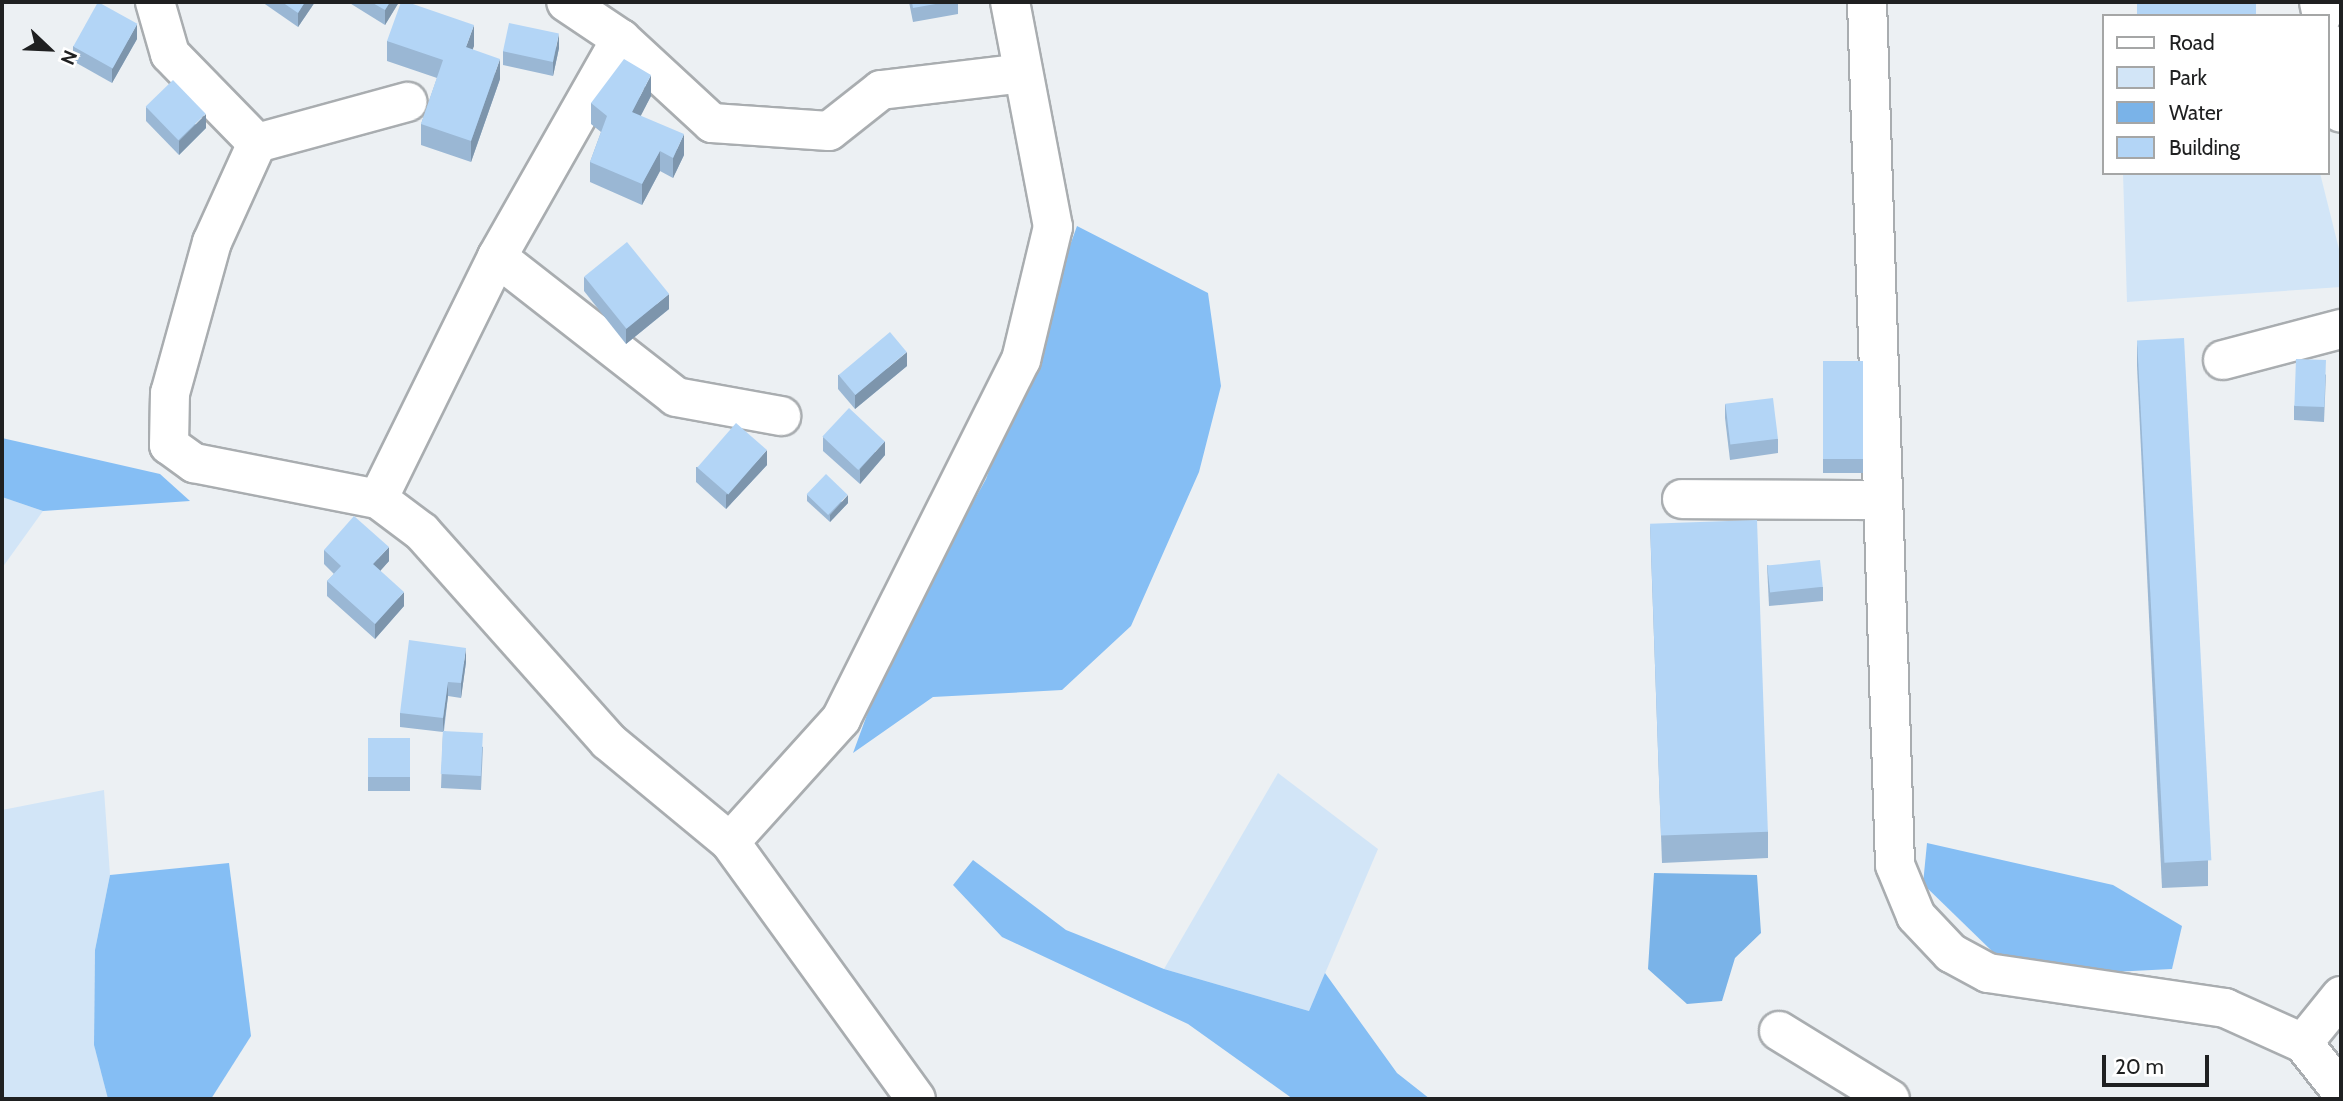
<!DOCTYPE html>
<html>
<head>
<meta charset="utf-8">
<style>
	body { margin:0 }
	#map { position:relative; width:2343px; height:1101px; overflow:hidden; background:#ecf0f3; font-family:Cabin,sans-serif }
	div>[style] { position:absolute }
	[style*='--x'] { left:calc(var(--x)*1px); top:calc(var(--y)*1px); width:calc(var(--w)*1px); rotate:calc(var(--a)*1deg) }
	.green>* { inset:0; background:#d2e5f7 }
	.forest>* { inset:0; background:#85bef4 }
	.water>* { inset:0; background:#7ab3e8 }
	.roads { filter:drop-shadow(2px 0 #a9adb0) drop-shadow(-2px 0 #a9adb0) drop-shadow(0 2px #a9adb0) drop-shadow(0 -2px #a9adb0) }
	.minor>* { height:38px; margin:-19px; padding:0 19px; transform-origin:19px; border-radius:19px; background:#fff }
	.wall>* { inset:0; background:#9ab7d4; transform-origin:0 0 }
	.shaded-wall>* { inset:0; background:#7d95ac }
	.building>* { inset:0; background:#b3d5f6; transform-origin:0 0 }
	span { translate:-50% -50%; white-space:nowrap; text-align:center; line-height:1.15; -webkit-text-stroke:5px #fff; paint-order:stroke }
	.frame { position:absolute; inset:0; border:4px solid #1f2021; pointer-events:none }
	.legend { position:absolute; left:2102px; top:14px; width:228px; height:161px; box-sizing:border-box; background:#fff; border:2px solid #a5a6a6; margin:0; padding:9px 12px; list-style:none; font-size:21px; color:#1f2021 }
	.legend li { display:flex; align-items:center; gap:14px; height:35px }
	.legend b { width:35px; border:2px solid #a5a6a6 }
	.north { position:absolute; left:14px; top:14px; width:70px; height:70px; -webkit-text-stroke:5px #fff; paint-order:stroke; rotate:113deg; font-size:19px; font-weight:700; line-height:28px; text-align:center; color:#1f2021 }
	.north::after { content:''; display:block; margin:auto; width:24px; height:32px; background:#1f2021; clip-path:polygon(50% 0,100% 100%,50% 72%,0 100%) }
	.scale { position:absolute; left:2102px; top:1055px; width:107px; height:32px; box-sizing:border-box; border:4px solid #1f2021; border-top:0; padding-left:9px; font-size:21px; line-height:24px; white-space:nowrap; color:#1f2021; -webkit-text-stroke:5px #fff; paint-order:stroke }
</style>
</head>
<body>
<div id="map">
	<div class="green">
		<div style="clip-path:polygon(2123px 173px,2320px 173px,2341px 257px,2341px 287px,2127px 302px)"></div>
		<div style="clip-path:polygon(2px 497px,43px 511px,2px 568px)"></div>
		<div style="clip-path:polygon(1278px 773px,1378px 849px,1309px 1011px,1164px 969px)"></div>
		<div style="clip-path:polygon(104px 790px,110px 875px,95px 950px,94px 1045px,108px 1099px,2px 1099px,2px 810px)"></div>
	</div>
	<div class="forest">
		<div style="clip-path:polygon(1077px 226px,1208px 293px,1221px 386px,1199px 472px,1131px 626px,1062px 690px,933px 697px,853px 753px,890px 652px,986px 479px)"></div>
		<div style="clip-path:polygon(2px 438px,160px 474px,190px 501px,43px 511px,2px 497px)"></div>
		<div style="clip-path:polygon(1927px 843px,2113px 885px,2182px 926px,2172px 969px,2112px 972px,1994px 953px,1923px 884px)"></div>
		<div style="clip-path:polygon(973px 860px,1066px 930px,1164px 969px,1309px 1011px,1325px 973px,1397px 1073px,1430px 1099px,1293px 1099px,1188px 1024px,1002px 937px,953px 885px)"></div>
		<div style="clip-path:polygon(229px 863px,251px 1036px,211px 1099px,108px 1099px,94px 1045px,95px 950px,110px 875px)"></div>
	</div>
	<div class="water">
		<div style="clip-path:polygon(1654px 873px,1757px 875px,1761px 933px,1735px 958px,1722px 1001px,1687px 1004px,1648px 969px)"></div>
	</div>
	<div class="roads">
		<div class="minor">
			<div style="--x:155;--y:2;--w:54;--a:73.9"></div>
			<div style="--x:170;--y:54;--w:124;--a:45.7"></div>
			<div style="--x:257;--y:143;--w:109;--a:114.4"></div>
			<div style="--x:212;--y:242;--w:157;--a:105.5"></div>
			<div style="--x:170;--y:393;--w:52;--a:91.1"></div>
			<div style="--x:169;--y:445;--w:31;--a:36"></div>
			<div style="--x:194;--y:463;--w:187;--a:11.1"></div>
			<div style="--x:378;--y:499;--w:55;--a:36.9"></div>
			<div style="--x:422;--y:532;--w:280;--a:48.3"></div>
			<div style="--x:608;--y:741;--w:158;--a:39.6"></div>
			<div style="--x:730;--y:842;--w:317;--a:54.1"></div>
			<div style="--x:1867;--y:2;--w:863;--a:88.14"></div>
			<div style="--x:1895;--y:865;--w:55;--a:67.6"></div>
			<div style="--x:1916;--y:916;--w:51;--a:46.6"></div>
			<div style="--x:1951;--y:953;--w:42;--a:28.4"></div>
			<div style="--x:1988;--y:973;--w:240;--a:8.4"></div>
			<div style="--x:2225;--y:1008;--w:85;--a:24.2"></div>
			<div style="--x:2319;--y:2;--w:14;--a:78"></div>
			<div style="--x:621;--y:39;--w:124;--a:42.7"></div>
			<div style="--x:712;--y:123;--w:117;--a:3.9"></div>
			<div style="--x:829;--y:131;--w:66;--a:-38.3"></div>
			<div style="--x:881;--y:90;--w:143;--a:-6.8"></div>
			<div style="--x:2327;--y:42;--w:72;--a:78.8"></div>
			<div style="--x:257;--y:143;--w:156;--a:-15.3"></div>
			<div style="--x:497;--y:257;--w:227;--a:38"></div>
			<div style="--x:676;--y:397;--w:107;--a:10.3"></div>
			<div style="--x:2223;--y:360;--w:122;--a:-14.7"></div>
			<div style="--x:378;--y:499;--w:270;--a:-63.8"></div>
			<div style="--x:497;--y:257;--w:251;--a:-60.4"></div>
			<div style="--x:621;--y:39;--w:66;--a:-146.1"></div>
			<div style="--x:1682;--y:499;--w:201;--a:0.3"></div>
			<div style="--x:730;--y:842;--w:166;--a:-47.9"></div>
			<div style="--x:841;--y:719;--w:402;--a:-63.4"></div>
			<div style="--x:1021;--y:360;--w:137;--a:-76.5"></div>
			<div style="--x:1053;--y:227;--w:229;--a:-100.8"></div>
			<div style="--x:2341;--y:996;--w:60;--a:129"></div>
			<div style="--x:2303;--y:1043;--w:61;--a:51.6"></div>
			<div style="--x:1779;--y:1031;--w:130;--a:31.5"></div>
		</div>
	</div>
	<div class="wall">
		<div style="clip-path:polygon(262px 2px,315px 2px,298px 27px)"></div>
		<div style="clip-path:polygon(348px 2px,399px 2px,385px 25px)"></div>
		<div style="clip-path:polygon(909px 2px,958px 2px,958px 14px,913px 22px)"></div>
		<div style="clip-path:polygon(137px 39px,112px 83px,73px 61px,73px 46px)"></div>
		<div style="clip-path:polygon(387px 41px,474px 46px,472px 49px,500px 79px,471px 162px,421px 145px,421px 124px,437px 78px,387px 61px)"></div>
		<div style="clip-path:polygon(559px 48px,553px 76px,503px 65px,503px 51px)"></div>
		<div style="clip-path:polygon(651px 96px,640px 116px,684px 155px,673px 178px,660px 171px,642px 205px,590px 182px,590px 162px,601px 132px,591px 124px,591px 103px)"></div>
		<div style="clip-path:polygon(146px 107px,206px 128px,179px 155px,146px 121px)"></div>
		<div style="clip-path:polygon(584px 277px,669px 309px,626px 344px,584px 291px)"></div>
		<div style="clip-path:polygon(2137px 340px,2208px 860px,2208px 886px,2162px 888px,2137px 366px)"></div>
		<div style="left:1863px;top:361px;width:112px;height:40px;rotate:90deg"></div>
		<div style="clip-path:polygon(907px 366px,855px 409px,838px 389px,838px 375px)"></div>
		<div style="clip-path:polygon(2326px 374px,2324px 422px,2294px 420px,2294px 406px)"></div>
		<div style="clip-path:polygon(1725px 404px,1778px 439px,1778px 453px,1730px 460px,1725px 418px)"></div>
		<div style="clip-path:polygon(823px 437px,885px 455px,860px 484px,823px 451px)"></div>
		<div style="clip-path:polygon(767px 465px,726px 509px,696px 482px,696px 467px)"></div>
		<div style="clip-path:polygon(807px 494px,848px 503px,830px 522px,807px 501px)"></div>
		<div style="clip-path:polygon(1650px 525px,1768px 832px,1768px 858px,1662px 863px)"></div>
		<div style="clip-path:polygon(324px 550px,389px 561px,380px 571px,404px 606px,375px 639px,327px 596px,327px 581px,334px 574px,324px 564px)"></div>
		<div style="clip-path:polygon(1767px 565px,1823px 587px,1823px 601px,1769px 606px)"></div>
		<div style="clip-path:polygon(466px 662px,461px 698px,448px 696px,444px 731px,483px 747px,481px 790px,441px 788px,443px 732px,400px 727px,400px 713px)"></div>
		<div style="left:368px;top:738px;width:42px;height:53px"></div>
	</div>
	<div class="shaded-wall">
		<div style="clip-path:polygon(305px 2px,315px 2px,298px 27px,298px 13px)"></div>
		<div style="clip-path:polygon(390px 2px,399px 2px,385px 25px,385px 10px)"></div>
		<div style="clip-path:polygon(137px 24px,137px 39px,112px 83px,112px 69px)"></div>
		<div style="clip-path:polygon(474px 25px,474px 46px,466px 67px,466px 47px)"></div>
		<div style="clip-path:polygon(559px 34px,559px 48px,553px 76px,553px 62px)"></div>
		<div style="clip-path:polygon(500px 59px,500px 79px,471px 162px,471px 141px)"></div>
		<div style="clip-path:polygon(651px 75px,651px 96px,632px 133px,632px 112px)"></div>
		<div style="clip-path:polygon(206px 114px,206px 128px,179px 155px,179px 141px)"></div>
		<div style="clip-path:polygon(684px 134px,684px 155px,673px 178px,673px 158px)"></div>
		<div style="clip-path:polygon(660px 151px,660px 171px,642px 205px,642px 184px)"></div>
		<div style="clip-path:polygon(669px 294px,669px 309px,626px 344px,626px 329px)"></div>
		<div style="clip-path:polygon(907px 352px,907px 366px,855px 409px,855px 395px)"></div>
		<div style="clip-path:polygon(885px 441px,885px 455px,860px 484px,860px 469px)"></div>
		<div style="clip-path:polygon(767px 450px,767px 465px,726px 509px,726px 495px)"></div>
		<div style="clip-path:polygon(848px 495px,848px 503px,830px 522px,830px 515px)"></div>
		<div style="clip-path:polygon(389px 547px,389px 561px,373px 579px,373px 564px)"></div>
		<div style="clip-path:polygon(404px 592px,404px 606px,375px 639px,375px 624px)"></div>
		<div style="clip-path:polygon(466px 648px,466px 662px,461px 698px,461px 683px)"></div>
		<div style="clip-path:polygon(448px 682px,448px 696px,443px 732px,443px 718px)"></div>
	</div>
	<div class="building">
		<div style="left:98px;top:2px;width:45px;height:51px;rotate:29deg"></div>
		<div style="clip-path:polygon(282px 2px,305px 2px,298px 13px)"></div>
		<div style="clip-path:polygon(371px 2px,390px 2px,385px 10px)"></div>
		<div style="clip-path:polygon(401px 2px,407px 2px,474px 25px,466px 47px,500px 59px,471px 141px,421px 124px,443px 60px,387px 41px)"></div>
		<div style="clip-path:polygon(912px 2px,947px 2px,913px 8px)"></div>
		<div style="left:2137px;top:2px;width:119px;height:14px"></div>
		<div style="left:509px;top:23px;width:51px;height:29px;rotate:12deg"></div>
		<div style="clip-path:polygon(624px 59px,651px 75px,632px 112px,684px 134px,673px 158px,660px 151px,642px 184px,590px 162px,607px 116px,591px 103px)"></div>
		<div style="left:173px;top:80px;width:47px;height:38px;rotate:46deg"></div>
		<div style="left:627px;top:242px;width:67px;height:55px;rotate:51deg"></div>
		<div style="left:890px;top:332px;width:26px;height:67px;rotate:50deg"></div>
		<div style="left:2184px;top:338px;width:523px;height:47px;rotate:87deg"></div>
		<div style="left:2296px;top:359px;width:30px;height:47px;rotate:2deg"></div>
		<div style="left:1863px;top:361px;width:98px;height:40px;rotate:90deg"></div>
		<div style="left:1773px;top:398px;width:41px;height:48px;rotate:83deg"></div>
		<div style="left:849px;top:408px;width:49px;height:39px;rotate:43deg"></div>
		<div style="left:736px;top:423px;width:41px;height:59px;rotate:41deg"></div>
		<div style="left:826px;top:474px;width:30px;height:28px;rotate:44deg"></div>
		<div style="clip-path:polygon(354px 516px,389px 547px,373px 564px,404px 592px,375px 624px,327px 581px,341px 566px,324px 550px)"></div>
		<div style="left:1757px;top:520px;width:312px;height:107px;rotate:88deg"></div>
		<div style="left:1820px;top:560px;width:27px;height:53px;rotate:84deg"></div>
		<div style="clip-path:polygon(409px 640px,466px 648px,461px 683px,448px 682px,443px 718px,400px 713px)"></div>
		<div style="left:443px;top:731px;width:40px;height:43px;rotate:3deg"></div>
		<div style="left:368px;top:738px;width:42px;height:39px"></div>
	</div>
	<div class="frame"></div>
	<ul class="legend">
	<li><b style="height:9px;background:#fff"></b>Road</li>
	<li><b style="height:19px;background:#d2e5f7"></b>Park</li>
	<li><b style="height:19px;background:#7ab3e8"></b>Water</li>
	<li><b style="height:19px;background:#b3d5f6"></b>Building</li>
	</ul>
	<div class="north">N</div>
	<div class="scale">20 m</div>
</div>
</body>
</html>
